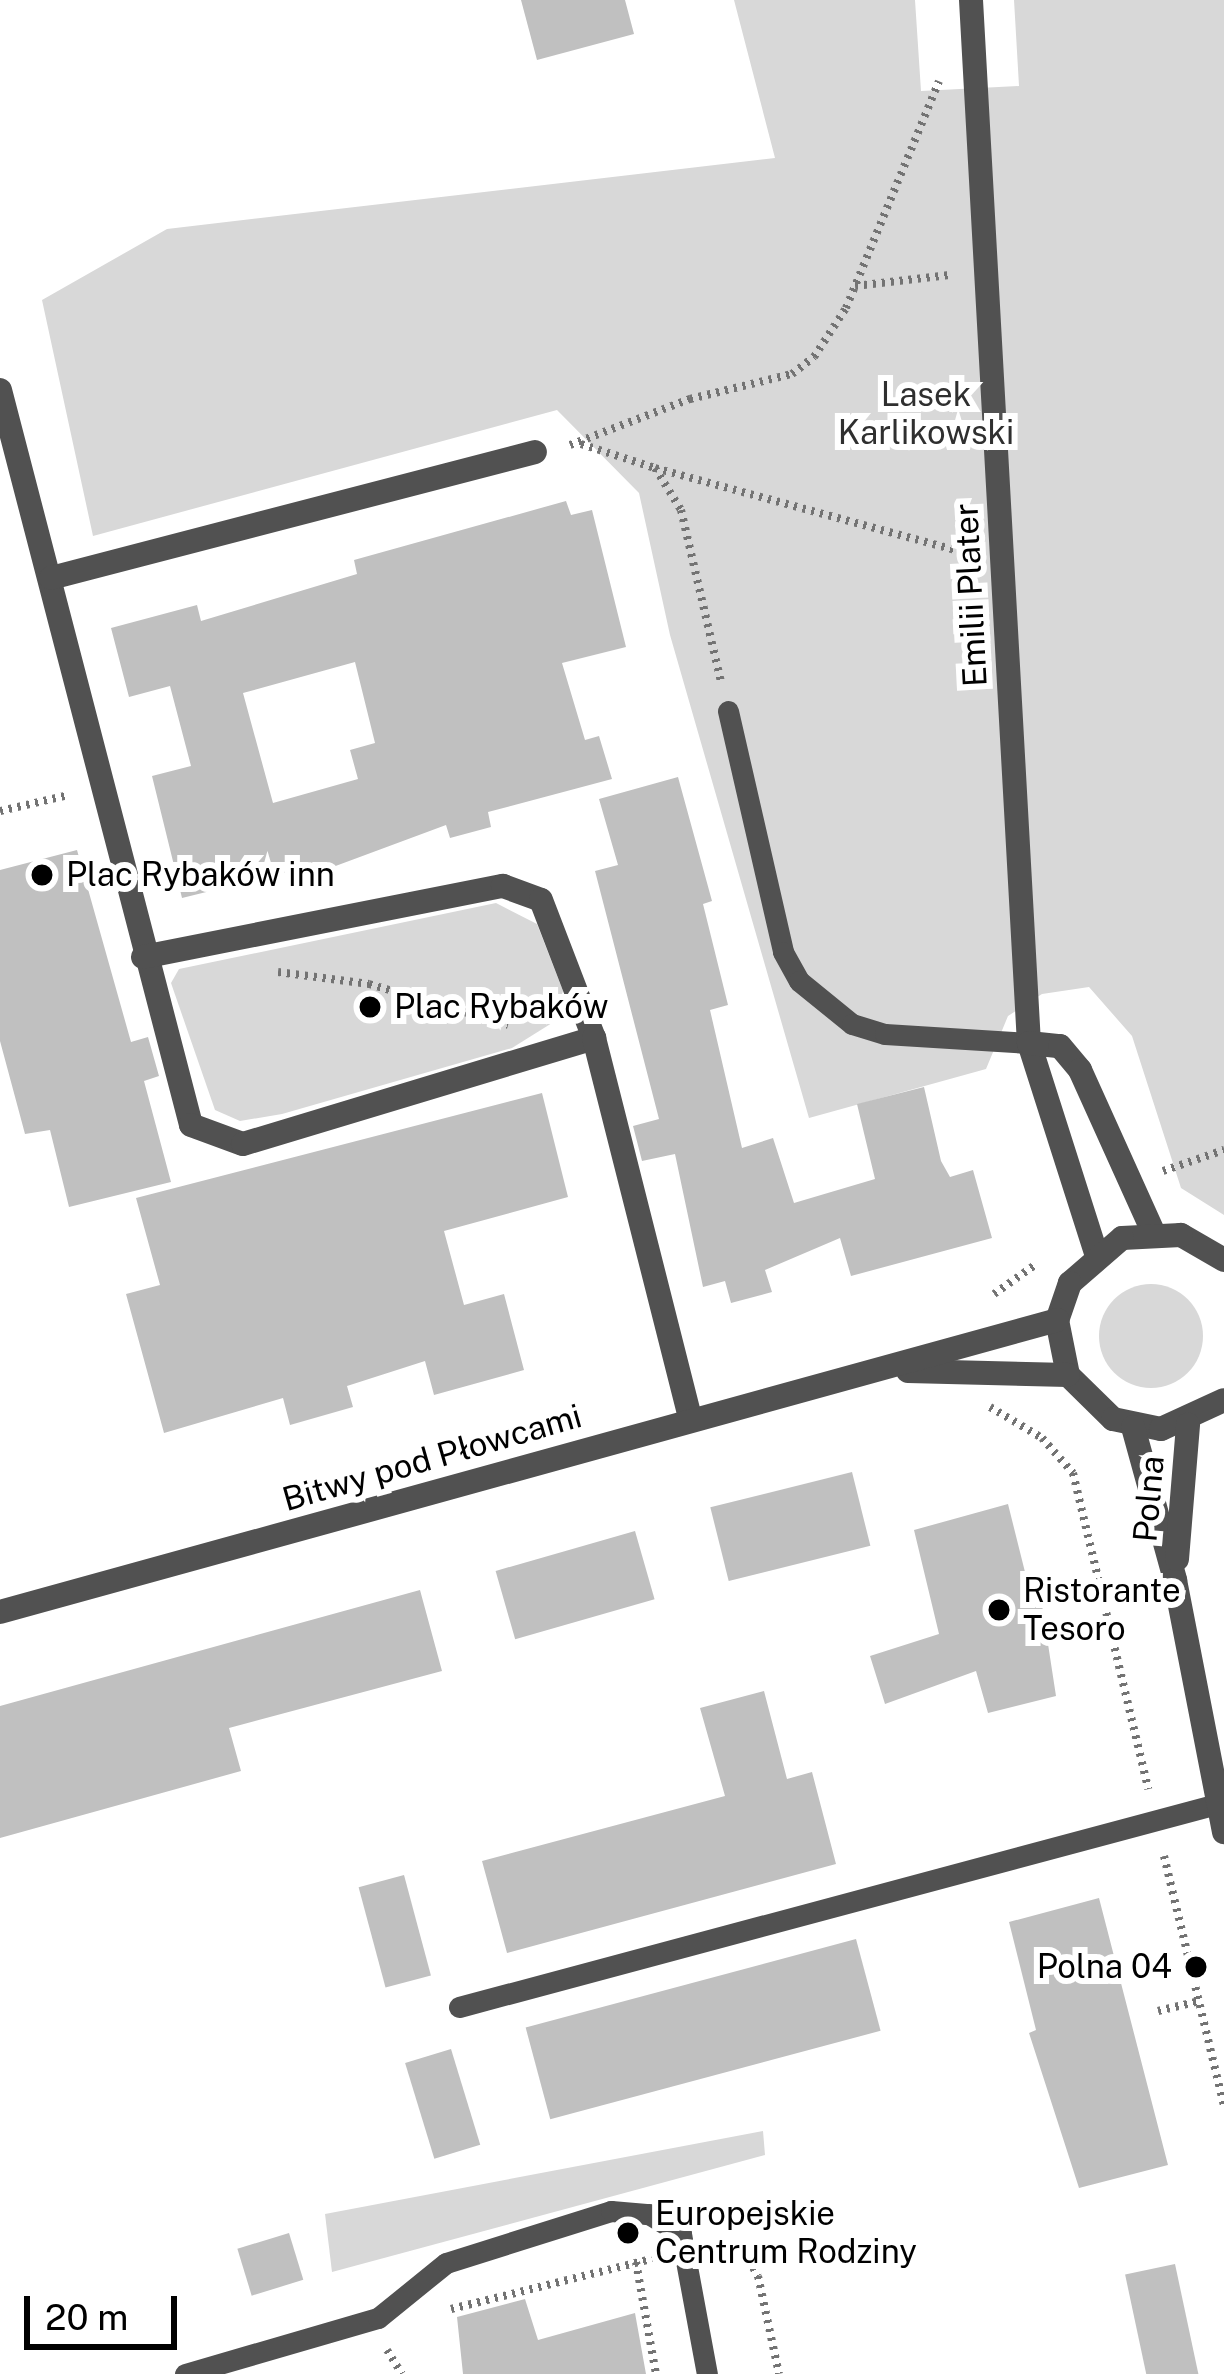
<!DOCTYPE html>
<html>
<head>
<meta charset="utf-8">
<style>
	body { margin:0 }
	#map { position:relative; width:1224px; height:2374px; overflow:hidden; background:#fff; font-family:"Public Sans",sans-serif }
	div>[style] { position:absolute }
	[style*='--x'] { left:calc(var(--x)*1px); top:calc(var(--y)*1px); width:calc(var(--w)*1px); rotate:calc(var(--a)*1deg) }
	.green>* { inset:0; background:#d8d8d8 }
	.round { border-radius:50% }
	.building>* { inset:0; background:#c0c0c0; transform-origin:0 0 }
	.path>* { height:8px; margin-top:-4px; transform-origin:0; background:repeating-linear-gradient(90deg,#737373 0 3px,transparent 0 9px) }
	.service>* { height:21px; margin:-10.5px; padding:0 10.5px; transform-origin:10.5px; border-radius:10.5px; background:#515151 }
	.minor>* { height:24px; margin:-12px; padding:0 12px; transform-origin:12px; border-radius:12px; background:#515151 }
	.tertiary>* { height:24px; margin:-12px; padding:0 12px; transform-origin:12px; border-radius:12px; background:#515151 }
	.dots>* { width:33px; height:33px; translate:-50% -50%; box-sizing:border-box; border:6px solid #fff; border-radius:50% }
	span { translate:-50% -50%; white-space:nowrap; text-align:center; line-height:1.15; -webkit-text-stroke:12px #fff; paint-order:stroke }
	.park-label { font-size:33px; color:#2f2f2f }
	.street-label { font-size:33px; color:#000 }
	.poi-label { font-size:33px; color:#000 }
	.left { translate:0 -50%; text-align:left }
	.right { translate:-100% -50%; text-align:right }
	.scale { position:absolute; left:24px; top:2296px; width:153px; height:54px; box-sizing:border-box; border:6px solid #000; border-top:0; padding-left:15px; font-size:36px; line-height:42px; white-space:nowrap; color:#000; -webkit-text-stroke:9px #fff; paint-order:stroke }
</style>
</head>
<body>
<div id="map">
	<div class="green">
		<div style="clip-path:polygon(734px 0,915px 0,921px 91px,1019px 86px,1014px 0,1224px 0,1224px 1215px,1181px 1188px,1132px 1036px,1089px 987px,1042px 994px,1008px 1016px,986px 1069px,809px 1118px,670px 635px,639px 493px,557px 410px,93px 536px,42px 300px,167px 229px,775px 158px)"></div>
		<div style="clip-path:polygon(496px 903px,537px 924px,563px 991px,552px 1023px,512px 1048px,282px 1114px,240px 1121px,215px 1110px,171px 983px,179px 969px)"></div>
		<div class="round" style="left:1099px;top:1284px;width:104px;height:104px"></div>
		<div style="clip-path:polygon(763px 2131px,765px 2155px,332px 2272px,325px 2214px)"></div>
	</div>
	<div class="building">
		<div style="clip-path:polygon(521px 0,625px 0,634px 34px,537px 60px)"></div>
		<div style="clip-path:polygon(evenodd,566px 501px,571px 515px,592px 510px,626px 647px,562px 663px,585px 740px,599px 736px,612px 779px,488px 812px,491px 827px,450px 838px,446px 825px,314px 874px,312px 866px,182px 898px,152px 776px,191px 766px,170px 686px,129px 697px,111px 628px,197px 605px,201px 621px,357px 574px,354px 560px,566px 501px,355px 662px,375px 743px,350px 750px,358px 779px,273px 803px,243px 693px,355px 662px)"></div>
		<div style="clip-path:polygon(678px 777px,712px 901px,703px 904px,728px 1005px,710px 1010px,742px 1148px,773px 1138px,794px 1203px,875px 1179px,857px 1104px,924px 1087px,941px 1161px,950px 1177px,973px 1170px,992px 1238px,851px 1276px,840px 1238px,765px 1270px,772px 1292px,731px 1303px,725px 1281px,703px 1287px,675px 1154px,642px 1161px,633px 1126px,659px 1119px,595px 871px,618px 865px,599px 799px)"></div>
		<div style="clip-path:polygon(77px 850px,131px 1042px,148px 1037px,159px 1076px,144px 1081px,171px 1182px,69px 1207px,50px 1130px,25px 1134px,0 1041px,0 870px)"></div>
		<div style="clip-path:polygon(542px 1093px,568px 1197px,444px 1231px,464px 1305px,504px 1294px,524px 1370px,434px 1395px,425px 1361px,347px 1386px,353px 1407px,290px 1425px,283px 1398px,164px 1433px,126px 1294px,160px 1285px,136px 1198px)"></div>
		<div style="left:852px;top:1472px;width:76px;height:146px;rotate:76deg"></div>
		<div style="clip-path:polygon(1008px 1504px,1029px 1588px,1040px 1592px,1056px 1696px,988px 1713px,976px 1671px,885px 1704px,870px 1656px,939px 1634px,914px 1530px)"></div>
		<div style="left:635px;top:1531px;width:71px;height:145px;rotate:74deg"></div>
		<div style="clip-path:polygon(420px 1590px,442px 1671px,229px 1728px,241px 1771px,0 1838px,0 1706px)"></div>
		<div style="clip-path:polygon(764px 1691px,787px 1779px,812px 1772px,836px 1864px,507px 1953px,482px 1861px,725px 1796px,700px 1708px)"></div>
		<div style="left:404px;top:1875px;width:104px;height:47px;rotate:75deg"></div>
		<div style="clip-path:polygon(1099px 1898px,1168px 2165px,1079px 2188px,1029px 2033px,1036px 2030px,1009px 1922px)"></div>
		<div style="left:856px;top:1939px;width:95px;height:342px;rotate:75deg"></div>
		<div style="left:451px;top:2049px;width:100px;height:48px;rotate:73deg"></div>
		<div style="left:289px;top:2233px;width:49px;height:54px;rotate:73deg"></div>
		<div style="left:1175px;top:2264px;width:113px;height:51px;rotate:78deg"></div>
		<div style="clip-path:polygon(525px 2299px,538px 2340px,635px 2313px,646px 2374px,463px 2374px,457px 2317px)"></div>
	</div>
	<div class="path">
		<div style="--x:855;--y:286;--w:95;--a:-6.7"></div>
		<div style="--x:581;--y:444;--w:78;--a:18"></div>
		<div style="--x:655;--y:468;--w:49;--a:58.2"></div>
		<div style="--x:681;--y:510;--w:177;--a:76.9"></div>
		<div style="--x:570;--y:445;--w:129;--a:-21"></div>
		<div style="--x:690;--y:399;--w:105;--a:-13.8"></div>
		<div style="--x:792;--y:374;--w:28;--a:-38"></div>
		<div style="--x:814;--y:357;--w:59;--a:-56.9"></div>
		<div style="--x:846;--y:308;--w:245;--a:-67.7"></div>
		<div style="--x:655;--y:468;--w:322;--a:15.3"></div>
		<div style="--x:0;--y:811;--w:71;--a:-13.1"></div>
		<div style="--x:278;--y:972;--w:92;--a:7.5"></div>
		<div style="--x:369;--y:984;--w:145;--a:16.4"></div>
		<div style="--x:1163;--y:1171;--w:65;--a:-19"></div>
		<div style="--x:994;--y:1294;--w:50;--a:-35.3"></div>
		<div style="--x:990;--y:1407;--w:61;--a:30.8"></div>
		<div style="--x:1042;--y:1438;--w:47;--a:48.5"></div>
		<div style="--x:1073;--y:1473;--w:325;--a:76.6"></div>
		<div style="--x:1164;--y:1856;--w:256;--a:76.5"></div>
		<div style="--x:1158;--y:2011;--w:42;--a:-13.7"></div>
		<div style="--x:719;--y:2245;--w:26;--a:16"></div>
		<div style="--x:744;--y:2252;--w:28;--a:60"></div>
		<div style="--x:758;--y:2276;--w:100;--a:77.9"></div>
		<div style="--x:636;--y:2262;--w:114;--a:79.9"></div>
		<div style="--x:451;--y:2309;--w:207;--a:-14"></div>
		<div style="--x:387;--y:2350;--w:28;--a:58"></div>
	</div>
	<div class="service">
		<div style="--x:728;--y:711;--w:247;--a:77.1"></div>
		<div style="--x:783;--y:952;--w:33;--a:61"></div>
		<div style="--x:799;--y:981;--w:68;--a:39.1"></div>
		<div style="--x:852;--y:1024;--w:34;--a:17"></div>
		<div style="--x:885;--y:1034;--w:144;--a:3.6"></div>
		<div style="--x:459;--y:2007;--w:785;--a:-14.99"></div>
		<div style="--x:185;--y:2374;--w:201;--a:-16.2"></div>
		<div style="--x:378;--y:2318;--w:87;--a:-39"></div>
		<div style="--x:446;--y:2263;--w:173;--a:-17.5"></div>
		<div style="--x:611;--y:2211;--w:38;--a:5"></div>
		<div style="--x:649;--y:2214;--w:38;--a:32"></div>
		<div style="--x:681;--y:2234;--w:142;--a:79.5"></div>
	</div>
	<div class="minor">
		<div style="--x:971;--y:0;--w:1045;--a:86.82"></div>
		<div style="--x:1029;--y:1043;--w:220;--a:72.3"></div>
		<div style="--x:0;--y:390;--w:759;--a:75.43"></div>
		<div style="--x:191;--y:1125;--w:55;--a:20.1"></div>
		<div style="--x:243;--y:1144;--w:367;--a:-16.8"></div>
		<div style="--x:51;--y:578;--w:500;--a:-14.59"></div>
		<div style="--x:143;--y:957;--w:367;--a:-11.2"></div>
		<div style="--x:503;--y:886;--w:40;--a:20.2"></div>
		<div style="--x:541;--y:900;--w:148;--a:69"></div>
		<div style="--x:594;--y:1038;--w:392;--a:75.8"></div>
		<div style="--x:1029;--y:1043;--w:31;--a:6"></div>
		<div style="--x:1060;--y:1046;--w:31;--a:50"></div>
		<div style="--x:1080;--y:1070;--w:178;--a:65.7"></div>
	</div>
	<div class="tertiary">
		<div style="--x:1224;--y:1260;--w:50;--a:-149.8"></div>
		<div style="--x:1181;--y:1235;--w:59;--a:177.1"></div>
		<div style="--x:1122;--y:1238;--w:69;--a:139.1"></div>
		<div style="--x:1070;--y:1283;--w:39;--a:109"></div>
		<div style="--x:1057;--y:1320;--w:56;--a:78.7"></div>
		<div style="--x:1068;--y:1375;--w:63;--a:44.4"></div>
		<div style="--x:1113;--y:1419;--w:49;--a:11.8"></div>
		<div style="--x:1161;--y:1429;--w:69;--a:-24.7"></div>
		<div style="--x:908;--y:1371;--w:160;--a:1.4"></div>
		<div style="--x:1133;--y:1427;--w:159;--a:74.6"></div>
		<div style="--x:1175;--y:1580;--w:257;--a:79"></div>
		<div style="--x:1177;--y:1559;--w:135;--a:-85.3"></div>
		<div style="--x:0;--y:1612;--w:1097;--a:-15.44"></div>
	</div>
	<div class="dots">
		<div style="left:42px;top:875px;background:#000"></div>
		<div style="left:370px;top:1007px;background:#000"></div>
		<div style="left:999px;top:1610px;background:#000"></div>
		<div style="left:1196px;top:1967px;background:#000"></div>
		<div style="left:628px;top:2233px;background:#000"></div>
	</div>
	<div class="park-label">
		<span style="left:926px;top:414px">Lasek<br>Karlikowski</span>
	</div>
	<div class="street-label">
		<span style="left:971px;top:595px;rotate:-93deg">Emilii Plater</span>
		<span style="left:432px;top:1458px;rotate:-16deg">Bitwy pod Płowcami</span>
		<span style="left:1149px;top:1499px;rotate:-85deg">Polna</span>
	</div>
	<div class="poi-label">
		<span class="left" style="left:66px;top:875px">Plac Rybaków inn</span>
		<span class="left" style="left:394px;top:1007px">Plac Rybaków</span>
		<span class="left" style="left:1023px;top:1610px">Ristorante<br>Tesoro</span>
		<span class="right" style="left:1172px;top:1967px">Polna 04</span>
		<span class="left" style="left:655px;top:2233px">Europejskie<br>Centrum Rodziny</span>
	</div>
	<div class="scale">20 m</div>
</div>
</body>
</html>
